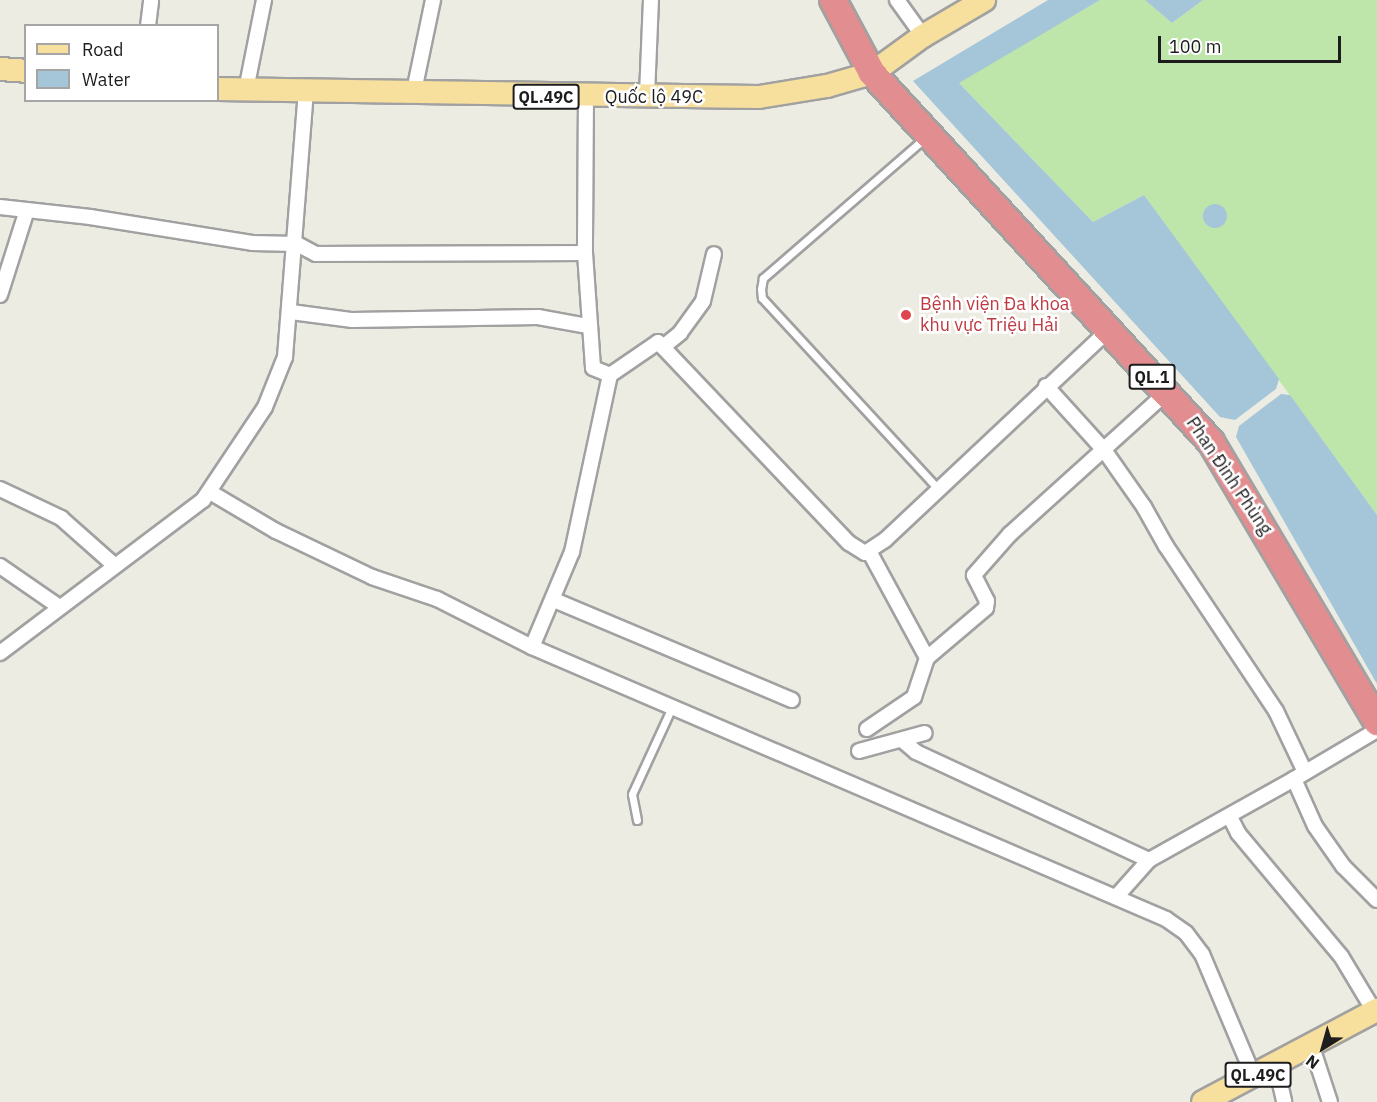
<!DOCTYPE html>
<html>
<head>
<meta charset="utf-8">
<style>
	body { margin:0 }
	#map { position:relative; width:1377px; height:1102px; overflow:hidden; background:#edece3; font-family:"IBM Plex Sans",sans-serif }
	div>[style] { position:absolute }
	[style*='--x'] { left:calc(var(--x)*1px); top:calc(var(--y)*1px); width:calc(var(--w)*1px); rotate:calc(var(--a)*1deg) }
	.grass>* { inset:0; background:#bee6aa }
	.water>* { inset:0; background:#a5c5d9 }
	.round { border-radius:50% }
	.roads { filter:drop-shadow(2px 0 #a1a1a1) drop-shadow(-2px 0 #a1a1a1) drop-shadow(0 2px #a1a1a1) drop-shadow(0 -2px #a1a1a1) }
	.lane>* { height:7px; margin:-3.5px; padding:0 3.5px; transform-origin:3.5px; border-radius:3.5px; background:#fff }
	.street>* { height:14px; margin:-7px; padding:0 7px; transform-origin:7px; border-radius:7px; background:#fff }
	.primary>* { height:22px; margin:-11px; padding:0 11px; transform-origin:11px; border-radius:11px; background:#f7df9e }
	.highway>* { height:26px; margin:-13px; padding:0 13px; transform-origin:13px; border-radius:13px; background:#e28d90 }
	.dots>* { width:16px; height:16px; translate:-50% -50%; box-sizing:border-box; border:3px solid #fff; border-radius:50% }
	span { translate:-50% -50%; white-space:nowrap; text-align:center; line-height:1.15; -webkit-text-stroke:5px #fff; paint-order:stroke }
	.shield-label span { padding:2px 4px; background:#fff; border:2px solid; border-radius:4px; -webkit-text-stroke-width:0 }
	.shield-label { font-size:16px; color:#1d1d1d; font-weight:700 }
	.street-label { font-size:18px; color:#1d1d1d }
	.health-label { font-size:18px; color:#be3a42 }
	.left { translate:0 -50%; text-align:left }
	.legend { position:absolute; left:24px; top:24px; width:195px; height:78px; box-sizing:border-box; background:#fff; border:2px solid #a5a5a5; margin:0; padding:8px 10px; list-style:none; font-size:18px; color:#1d1d1d }
	.legend li { display:flex; align-items:center; gap:12px; height:30px }
	.legend b { width:30px; border:2px solid #a5a5a5 }
	.north { position:absolute; left:1293px; top:1018px; width:60px; height:60px; -webkit-text-stroke:4px #fff; paint-order:stroke; rotate:217deg; font-size:16px; font-weight:700; line-height:24px; text-align:center; color:#1d1d1d }
	.north::after { content:''; display:block; margin:auto; width:21px; height:27px; background:#1d1d1d; clip-path:polygon(50% 0,100% 100%,50% 72%,0 100%) }
	.scale { position:absolute; left:1158px; top:36px; width:183px; height:27px; box-sizing:border-box; border:3px solid #1d1d1d; border-top:0; padding-left:8px; font-size:18px; line-height:21px; white-space:nowrap; color:#1d1d1d; -webkit-text-stroke:4px #fff; paint-order:stroke }
</style>
</head>
<body>
<div id="map">
	<div class="grass">
		<div style="clip-path:polygon(1100px 0,1145px 0,1172px 23px,1203px 0,1377px 0,1377px 515px,1144px 195px,1093px 222px,958px 82px)"></div>
	</div>
	<div class="water">
		<div style="clip-path:polygon(1048px 0,1100px 0,959px 83px,1093px 222px,1144px 195px,1279px 379px,1276px 389px,1235px 420px,1220px 417px,913px 81px)"></div>
		<div style="clip-path:polygon(1145px 0,1203px 0,1172px 23px)"></div>
		<div class="round" style="left:1203px;top:204px;width:24px;height:24px"></div>
		<div style="clip-path:polygon(1281px 394px,1290px 395px,1377px 515px,1377px 684px,1236px 437px,1239px 426px)"></div>
	</div>
	<div class="roads">
		<div class="lane">
			<div style="--x:926;--y:137;--w:216;--a:139.1"></div>
			<div style="--x:763;--y:278;--w:11;--a:100"></div>
			<div style="--x:761;--y:289;--w:9;--a:84"></div>
			<div style="--x:762;--y:298;--w:260;--a:47.3"></div>
			<div style="--x:637;--y:820;--w:26;--a:-101"></div>
			<div style="--x:632;--y:794;--w:96;--a:-65.3"></div>
		</div>
		<div class="street">
			<div style="--x:897;--y:0;--w:44;--a:54.2"></div>
			<div style="--x:148;--y:26;--w:26;--a:-83"></div>
			<div style="--x:246;--y:90;--w:92;--a:-78.7"></div>
			<div style="--x:414;--y:91;--w:93;--a:-78.2"></div>
			<div style="--x:647;--y:95;--w:95;--a:-87.6"></div>
			<div style="--x:586;--y:97;--w:156;--a:90.4"></div>
			<div style="--x:585;--y:253;--w:115;--a:86"></div>
			<div style="--x:593;--y:368;--w:18;--a:22"></div>
			<div style="--x:610;--y:375;--w:58;--a:-34.5"></div>
			<div style="--x:658;--y:342;--w:277;--a:46.5"></div>
			<div style="--x:849;--y:543;--w:19;--a:32"></div>
			<div style="--x:865;--y:553;--w:24;--a:-33"></div>
			<div style="--x:885;--y:540;--w:307;--a:-43.2"></div>
			<div style="--x:0;--y:207;--w:91;--a:6.3"></div>
			<div style="--x:90;--y:217;--w:164;--a:9.1"></div>
			<div style="--x:252;--y:243;--w:45;--a:1.3"></div>
			<div style="--x:297;--y:244;--w:21;--a:28"></div>
			<div style="--x:316;--y:254;--w:269;--a:-0.2"></div>
			<div style="--x:0;--y:295;--w:89;--a:-72.4"></div>
			<div style="--x:291;--y:312;--w:62;--a:7.5"></div>
			<div style="--x:352;--y:320;--w:186;--a:-0.9"></div>
			<div style="--x:538;--y:317;--w:51;--a:10.2"></div>
			<div style="--x:663;--y:347;--w:22;--a:-39"></div>
			<div style="--x:680;--y:333;--w:39;--a:-54"></div>
			<div style="--x:703;--y:301;--w:48;--a:-76.8"></div>
			<div style="--x:1046;--y:386;--w:86;--a:47.8"></div>
			<div style="--x:1104;--y:450;--w:70;--a:54.9"></div>
			<div style="--x:1144;--y:507;--w:45;--a:60.6"></div>
			<div style="--x:1166;--y:546;--w:198;--a:56.3"></div>
			<div style="--x:1276;--y:711;--w:68;--a:64.6"></div>
			<div style="--x:0;--y:489;--w:68;--a:25.4"></div>
			<div style="--x:61;--y:518;--w:69;--a:41.5"></div>
			<div style="--x:210;--y:492;--w:77;--a:30.6"></div>
			<div style="--x:276;--y:531;--w:106;--a:25.6"></div>
			<div style="--x:372;--y:577;--w:69;--a:18.7"></div>
			<div style="--x:437;--y:599;--w:106;--a:26.8"></div>
			<div style="--x:532;--y:647;--w:690;--a:23.22"></div>
			<div style="--x:1166;--y:919;--w:24;--a:35"></div>
			<div style="--x:1186;--y:933;--w:26;--a:53"></div>
			<div style="--x:1202;--y:954;--w:134;--a:67.1"></div>
			<div style="--x:869;--y:551;--w:122;--a:61.5"></div>
			<div style="--x:0;--y:566;--w:70;--a:34.6"></div>
			<div style="--x:554;--y:600;--w:258;--a:22.8"></div>
			<div style="--x:532;--y:647;--w:103;--a:-67.2"></div>
			<div style="--x:572;--y:552;--w:181;--a:-77.9"></div>
			<div style="--x:0;--y:653;--w:254;--a:-37"></div>
			<div style="--x:203;--y:500;--w:112;--a:-56.3"></div>
			<div style="--x:265;--y:407;--w:54;--a:-68.2"></div>
			<div style="--x:285;--y:357;--w:266;--a:-85.5"></div>
			<div style="--x:867;--y:729;--w:57;--a:-34.2"></div>
			<div style="--x:914;--y:697;--w:41;--a:-71.6"></div>
			<div style="--x:927;--y:658;--w:77;--a:-40.3"></div>
			<div style="--x:986;--y:608;--w:7;--a:-82"></div>
			<div style="--x:987;--y:601;--w:29;--a:-117"></div>
			<div style="--x:974;--y:575;--w:55;--a:-48.7"></div>
			<div style="--x:1010;--y:534;--w:212;--a:-42.1"></div>
			<div style="--x:1377;--y:730;--w:96;--a:149.4"></div>
			<div style="--x:1294;--y:779;--w:51;--a:65.9"></div>
			<div style="--x:1315;--y:826;--w:49;--a:55"></div>
			<div style="--x:1343;--y:866;--w:48;--a:45"></div>
			<div style="--x:903;--y:741;--w:17;--a:40"></div>
			<div style="--x:916;--y:752;--w:257;--a:24.9"></div>
			<div style="--x:859;--y:751;--w:68;--a:-15.3"></div>
			<div style="--x:1230;--y:817;--w:18;--a:63"></div>
			<div style="--x:1238;--y:833;--w:160;--a:50.1"></div>
			<div style="--x:1341;--y:956;--w:64;--a:59"></div>
			<div style="--x:1116;--y:897;--w:50;--a:-48.3"></div>
			<div style="--x:1149;--y:860;--w:166;--a:-29.2"></div>
			<div style="--x:1312;--y:1047;--w:58;--a:71.9"></div>
			<div style="--x:1276;--y:1066;--w:37;--a:77"></div>
		</div>
		<div class="primary">
			<div style="--x:0;--y:69;--w:26;--a:4"></div>
			<div style="--x:218;--y:89;--w:541;--a:0.85"></div>
			<div style="--x:759;--y:97;--w:69;--a:-9.2"></div>
			<div style="--x:827;--y:86;--w:47;--a:-16.1"></div>
			<div style="--x:872;--y:73;--w:63;--a:-36"></div>
			<div style="--x:923;--y:36;--w:71;--a:-30.5"></div>
			<div style="--x:1203;--y:1102;--w:197;--a:-27.9"></div>
		</div>
		<div class="highway">
			<div style="--x:833;--y:0;--w:83;--a:61.9"></div>
			<div style="--x:872;--y:73;--w:501;--a:47.43"></div>
			<div style="--x:1211;--y:442;--w:326;--a:59.3"></div>
		</div>
	</div>
	<div class="dots">
		<div style="left:906px;top:315px;background:#e0444e"></div>
	</div>
	<div class="shield-label">
		<span style="left:546px;top:97px">QL.49C</span>
		<span style="left:1152px;top:377px">QL.1</span>
		<span style="left:1258px;top:1075px">QL.49C</span>
	</div>
	<div class="street-label">
		<span style="left:654px;top:97px">Quốc lộ 49C</span>
		<span style="left:1229px;top:476px;rotate:56deg">Phan Đình Phùng</span>
	</div>
	<div class="health-label">
		<span class="left" style="left:920px;top:315px">Bệnh viện Đa khoa<br>khu vực Triệu Hải</span>
	</div>
	<ul class="legend">
	<li><b style="height:8px;background:#f7df9e"></b>Road</li>
	<li><b style="height:16px;background:#a5c5d9"></b>Water</li>
	</ul>
	<div class="north">N</div>
	<div class="scale">100 m</div>
</div>
</body>
</html>
